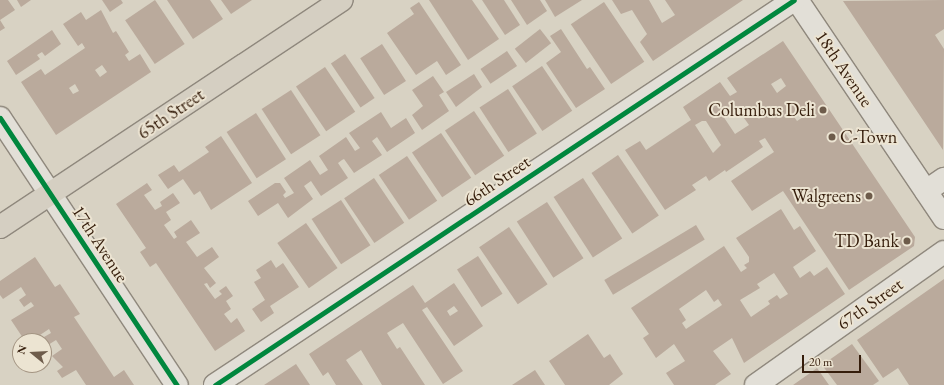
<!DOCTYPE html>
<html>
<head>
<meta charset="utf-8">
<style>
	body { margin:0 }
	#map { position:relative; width:944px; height:385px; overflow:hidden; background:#d8d2c3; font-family:"EB Garamond",serif }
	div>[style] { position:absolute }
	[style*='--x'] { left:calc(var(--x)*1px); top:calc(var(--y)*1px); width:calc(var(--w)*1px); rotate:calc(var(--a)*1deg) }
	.building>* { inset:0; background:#baaa9c; transform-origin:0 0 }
	.roads { filter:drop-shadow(1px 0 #8f887d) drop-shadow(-1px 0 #8f887d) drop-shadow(0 1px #8f887d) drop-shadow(0 -1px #8f887d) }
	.minor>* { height:22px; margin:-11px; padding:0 11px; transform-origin:11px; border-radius:11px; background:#e2dfd7 }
	.major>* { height:22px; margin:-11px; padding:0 11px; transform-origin:11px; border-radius:11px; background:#d5cfc2 }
	.cycleway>* { height:5px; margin:-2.5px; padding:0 2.5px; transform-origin:2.5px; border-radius:2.5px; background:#00873e }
	.dots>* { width:11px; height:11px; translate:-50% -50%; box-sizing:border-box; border:2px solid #ece4d2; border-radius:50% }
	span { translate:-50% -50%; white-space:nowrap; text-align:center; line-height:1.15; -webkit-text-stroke:4px #ece4d2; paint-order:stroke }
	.street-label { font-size:18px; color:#351d0b }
	.poi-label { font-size:18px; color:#351d0b }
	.right { translate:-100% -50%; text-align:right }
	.left { translate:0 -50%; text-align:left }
	.north { position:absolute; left:12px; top:333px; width:40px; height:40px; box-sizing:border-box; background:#ece4d2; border:1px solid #a39482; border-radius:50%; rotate:288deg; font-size:11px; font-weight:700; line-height:16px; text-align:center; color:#351d0b }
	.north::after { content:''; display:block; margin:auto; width:14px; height:18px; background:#6e5c4b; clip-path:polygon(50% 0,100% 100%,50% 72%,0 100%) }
	.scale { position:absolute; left:802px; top:355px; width:59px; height:18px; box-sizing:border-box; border:2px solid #351d0b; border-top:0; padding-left:5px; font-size:12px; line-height:14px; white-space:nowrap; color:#351d0b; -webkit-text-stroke:3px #ece4d2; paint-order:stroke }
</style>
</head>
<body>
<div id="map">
	<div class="building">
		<div style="clip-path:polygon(0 0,8px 0,15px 10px,0 20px,5px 28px,0 31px)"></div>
		<div style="clip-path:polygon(17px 0,31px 0,21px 7px)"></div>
		<div style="clip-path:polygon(102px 0,121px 0,123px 3px,110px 12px)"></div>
		<div style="left:155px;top:0;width:53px;height:36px;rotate:56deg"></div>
		<div style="clip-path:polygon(167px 0,210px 0,223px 19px,193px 39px)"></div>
		<div style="clip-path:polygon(221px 0,252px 0,231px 14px)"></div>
		<div style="clip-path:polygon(429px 0,472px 0,499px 39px,468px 60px)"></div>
		<div style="clip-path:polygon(482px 0,504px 0,520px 25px,505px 35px)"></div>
		<div style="clip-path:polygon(511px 0,540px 0,547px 11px,527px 25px)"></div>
		<div style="clip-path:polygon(545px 0,582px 0,555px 17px)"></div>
		<div style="clip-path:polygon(612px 0,649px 0,662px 23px,675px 15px,665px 0,743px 0,653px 61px,640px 42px,647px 34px,632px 10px,621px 14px)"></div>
		<div style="clip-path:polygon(944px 0,944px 29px,935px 35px,944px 49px,943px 150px,843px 1px)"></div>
		<div style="clip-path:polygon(419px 2px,461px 65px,446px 75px,437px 61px,416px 75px,387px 33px,414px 14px,410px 8px)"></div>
		<div style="left:604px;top:2px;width:72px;height:40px;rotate:56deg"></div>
		<div style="clip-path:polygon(evenodd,101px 10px,113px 33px,116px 31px,129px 52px,125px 55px,129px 61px,140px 54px,151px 72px,56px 135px,21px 82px,41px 69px,45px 75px,85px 48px,82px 43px,78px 46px,63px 24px,81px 12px,86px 20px,101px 10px,102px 65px,107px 72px,100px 77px,95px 70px,102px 65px,101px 10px,75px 84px,79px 91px,73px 94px,69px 88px,75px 84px)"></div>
		<div style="left:540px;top:29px;width:18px;height:32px;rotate:52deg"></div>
		<div style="clip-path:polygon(561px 29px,587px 69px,590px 67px,605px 89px,576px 108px,546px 63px,561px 52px,550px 36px)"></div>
		<div style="clip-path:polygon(52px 30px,61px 44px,45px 56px,42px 52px,37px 55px,40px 59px,16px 75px,7px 61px)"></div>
		<div style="clip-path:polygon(evenodd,783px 41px,915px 237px,914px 246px,849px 290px,783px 191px,752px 211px,731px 181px,774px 152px,765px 138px,759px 141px,763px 147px,726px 172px,725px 170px,709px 181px,706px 176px,692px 185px,696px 190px,665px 210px,625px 150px,640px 141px,646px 150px,691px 120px,683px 107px,720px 82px,730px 96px,737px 92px,727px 78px,783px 41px,781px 78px,786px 86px,777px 93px,771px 84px,781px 78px,783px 41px,734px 104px,749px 125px,735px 134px,721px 113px,734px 104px,783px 41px,801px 108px,806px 115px,797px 121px,792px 114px,801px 108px,783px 41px,702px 121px,706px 121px,721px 145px,713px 153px,695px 125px,702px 121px)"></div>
		<div style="left:382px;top:44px;width:44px;height:26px;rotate:57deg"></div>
		<div style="left:507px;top:51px;width:18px;height:32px;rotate:56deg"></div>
		<div style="left:345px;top:54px;width:53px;height:17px;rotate:56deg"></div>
		<div style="left:542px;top:66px;width:54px;height:36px;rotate:56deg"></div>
		<div style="left:325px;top:67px;width:54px;height:35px;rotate:56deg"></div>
		<div style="clip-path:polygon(474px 74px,482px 87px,456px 107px,446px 92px)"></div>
		<div style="clip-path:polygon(433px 76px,444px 92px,439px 95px,449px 111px,422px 130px,412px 115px,423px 106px,412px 90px)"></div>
		<div style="left:508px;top:89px;width:53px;height:34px;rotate:57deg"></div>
		<div style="left:291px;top:90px;width:54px;height:35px;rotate:57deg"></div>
		<div style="left:474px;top:111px;width:54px;height:35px;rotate:56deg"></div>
		<div style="clip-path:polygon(381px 112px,391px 128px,406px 118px,415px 133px,387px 152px,377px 137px,372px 141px,382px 155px,354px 173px,344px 159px,342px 160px,338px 163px,348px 178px,321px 196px,311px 181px,304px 186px,313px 199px,288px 218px,278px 203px,258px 216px,248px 201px,275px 183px,280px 183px,286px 192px,283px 195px,285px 198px,294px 193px,284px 178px,310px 160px,320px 175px,328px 170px,319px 156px,346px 137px,355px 151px,360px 148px,349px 133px)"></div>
		<div style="left:256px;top:113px;width:55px;height:35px;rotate:57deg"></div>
		<div style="left:441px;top:133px;width:54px;height:35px;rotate:56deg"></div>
		<div style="clip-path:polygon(221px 136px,252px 183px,211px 210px,200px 191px,194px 195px,183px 179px,168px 189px,158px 175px,174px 165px,179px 172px,209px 152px,205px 147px)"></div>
		<div style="left:618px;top:155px;width:73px;height:32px;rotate:56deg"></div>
		<div style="left:407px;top:156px;width:54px;height:34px;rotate:56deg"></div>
		<div style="left:374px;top:178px;width:54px;height:36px;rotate:56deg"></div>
		<div style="left:583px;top:178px;width:72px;height:35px;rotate:57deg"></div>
		<div style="clip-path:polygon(147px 183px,152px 190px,144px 195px,155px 210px,162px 206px,160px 202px,173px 193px,180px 203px,166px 212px,171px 220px,164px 225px,174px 239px,177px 237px,174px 232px,191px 220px,200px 233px,186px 242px,197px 257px,212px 247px,219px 257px,204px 268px,216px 283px,210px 288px,207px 283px,204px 284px,215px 299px,222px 294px,219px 291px,226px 286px,233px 296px,226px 301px,231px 309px,224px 314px,231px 323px,237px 318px,245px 331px,215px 351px,156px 263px,150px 267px,140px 252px,146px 248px,116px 204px)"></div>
		<div style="left:341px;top:200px;width:54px;height:35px;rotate:57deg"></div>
		<div style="left:547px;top:202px;width:67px;height:36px;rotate:57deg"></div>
		<div style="clip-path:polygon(evenodd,781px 209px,794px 230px,800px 226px,816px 251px,793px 267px,800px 278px,810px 271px,814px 276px,827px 267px,845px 294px,744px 363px,732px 338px,713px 351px,731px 374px,715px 385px,674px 385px,666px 373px,685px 361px,674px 344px,656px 358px,643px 338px,649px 334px,631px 308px,724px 246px,741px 272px,747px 268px,744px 265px,749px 262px,749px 257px,736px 238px,781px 209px,774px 273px,788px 294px,780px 299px,777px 295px,768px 301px,770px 304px,751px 317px,740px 300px,760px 288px,757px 284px,774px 273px,781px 209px,706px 290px,714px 302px,718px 299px,722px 305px,686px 329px,682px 323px,686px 320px,679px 309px,706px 290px)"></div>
		<div style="left:306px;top:223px;width:55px;height:35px;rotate:55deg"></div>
		<div style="left:696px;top:225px;width:17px;height:107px;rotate:59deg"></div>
		<div style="left:509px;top:227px;width:69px;height:36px;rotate:56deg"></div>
		<div style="left:478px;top:256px;width:45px;height:25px;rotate:57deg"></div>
		<div style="clip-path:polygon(35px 257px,55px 287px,60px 284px,80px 314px,74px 317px,114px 377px,124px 370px,134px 385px,86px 385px,76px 370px,62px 378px,57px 371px,63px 367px,52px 356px,62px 349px,56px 340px,48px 345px,44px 337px,51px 333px,49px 329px,31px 341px,25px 341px,11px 320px,34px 306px,31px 302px,24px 307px,19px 300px,26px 295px,21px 287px,3px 299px,0 295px,0 281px)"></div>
		<div style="clip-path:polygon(271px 260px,276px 268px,283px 263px,299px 287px,270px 306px,274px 313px,261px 322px,252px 309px,265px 300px,254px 282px,261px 278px,256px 270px)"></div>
		<div style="clip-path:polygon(944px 279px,944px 385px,909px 385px,898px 368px,883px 378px,857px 340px)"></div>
		<div style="clip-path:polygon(evenodd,454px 283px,483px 326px,454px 346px,427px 307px,422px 310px,463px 371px,443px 384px,403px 323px,387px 333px,397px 349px,400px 347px,425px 385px,382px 385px,361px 350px,346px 360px,363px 385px,336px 385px,328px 372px,323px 376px,309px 354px,413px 285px,425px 303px,454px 283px,454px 306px,458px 311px,450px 316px,447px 311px,454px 306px)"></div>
		<div style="clip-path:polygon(588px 334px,604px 358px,610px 354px,623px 374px,609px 385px,565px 385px,549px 361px)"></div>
		<div style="clip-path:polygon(852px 344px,879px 381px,873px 385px,837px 385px,822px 365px)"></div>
		<div style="clip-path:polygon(296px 364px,310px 385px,264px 385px)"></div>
		<div style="clip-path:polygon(817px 368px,829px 385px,793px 385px,803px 378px)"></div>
		<div style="clip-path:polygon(535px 370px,545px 385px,512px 385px)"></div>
	</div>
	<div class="roads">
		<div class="minor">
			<div style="--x:797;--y:0;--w:263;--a:56"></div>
			<div style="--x:0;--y:118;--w:320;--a:56.5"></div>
			<div style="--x:926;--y:191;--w:22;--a:-34"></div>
			<div style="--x:215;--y:385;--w:695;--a:-33.62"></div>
			<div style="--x:756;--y:385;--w:230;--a:-35.3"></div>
		</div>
		<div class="major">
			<div style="--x:0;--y:227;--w:410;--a:-33.6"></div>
		</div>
	</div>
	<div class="cycleway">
		<div style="--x:0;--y:118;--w:320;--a:56.5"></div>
		<div style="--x:215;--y:385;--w:695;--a:-33.62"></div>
	</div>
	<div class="dots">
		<div style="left:823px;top:110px;background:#6e5c4b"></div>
		<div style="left:832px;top:137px;background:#6e5c4b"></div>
		<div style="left:869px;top:196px;background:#6e5c4b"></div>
		<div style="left:907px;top:241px;background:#6e5c4b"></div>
	</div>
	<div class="street-label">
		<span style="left:844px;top:69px;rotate:56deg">18th Avenue</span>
		<span style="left:171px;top:114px;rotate:-34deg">65th Street</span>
		<span style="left:497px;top:181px;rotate:-34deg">66th Street</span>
		<span style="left:100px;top:244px;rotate:57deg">17th Avenue</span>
		<span style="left:870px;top:304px;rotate:-35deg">67th Street</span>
	</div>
	<div class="poi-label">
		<span class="right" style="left:815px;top:110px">Columbus Deli</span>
		<span class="left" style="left:840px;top:137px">C-Town</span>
		<span class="right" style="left:861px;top:196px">Walgreens</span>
		<span class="right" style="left:899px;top:241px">TD Bank</span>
	</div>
	<div class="north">N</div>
	<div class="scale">20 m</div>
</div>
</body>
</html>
